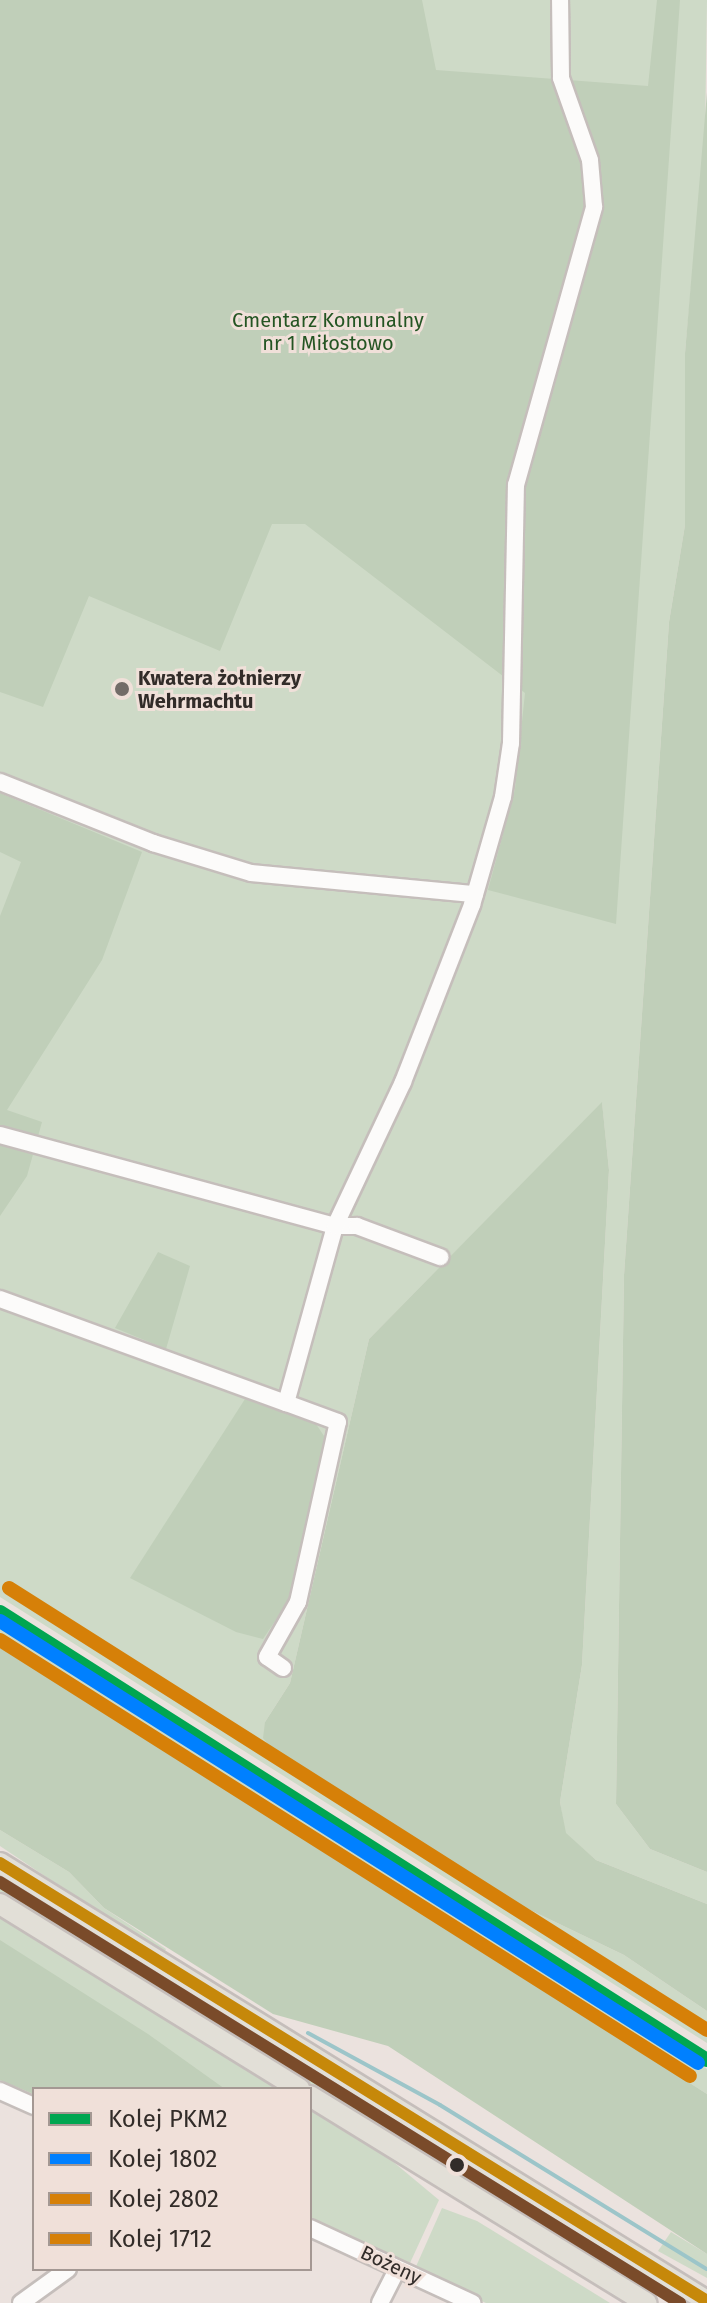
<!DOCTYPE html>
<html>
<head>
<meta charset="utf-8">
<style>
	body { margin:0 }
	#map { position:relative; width:707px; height:2303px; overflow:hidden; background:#ebe2de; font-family:"Fira Sans",sans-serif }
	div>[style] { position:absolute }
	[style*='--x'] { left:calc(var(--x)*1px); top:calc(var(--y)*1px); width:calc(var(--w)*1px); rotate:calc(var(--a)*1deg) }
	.green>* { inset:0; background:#cedac7 }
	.forest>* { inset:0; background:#c0cfb9 }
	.stream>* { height:4px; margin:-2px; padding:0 2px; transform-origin:2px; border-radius:2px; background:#9cc5c9 }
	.roads { filter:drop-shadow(2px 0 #c5bebb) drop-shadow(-2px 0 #c5bebb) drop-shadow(0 2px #c5bebb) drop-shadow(0 -2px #c5bebb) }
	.minor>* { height:16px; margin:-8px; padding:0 8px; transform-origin:8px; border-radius:8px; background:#fcfbfa }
	.major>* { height:20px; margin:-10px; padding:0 10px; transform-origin:10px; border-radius:10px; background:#e2dfd7 }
	.bus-1>* { height:12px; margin:-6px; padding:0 6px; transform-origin:6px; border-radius:6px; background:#c6880a }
	.bus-2>* { height:12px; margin:-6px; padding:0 6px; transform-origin:6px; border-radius:6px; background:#7a4b2a }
	.rail-1>* { height:14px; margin:-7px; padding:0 7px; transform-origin:7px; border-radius:7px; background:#00a651 }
	.rail-2>* { height:14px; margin:-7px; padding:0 7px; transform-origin:7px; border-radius:7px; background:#0080ff }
	.rail-3>* { height:14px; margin:-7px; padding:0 7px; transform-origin:7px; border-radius:7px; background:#d68008 }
	.rail-4>* { height:14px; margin:-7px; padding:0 7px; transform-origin:7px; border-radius:7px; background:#d68008 }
	.dots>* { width:22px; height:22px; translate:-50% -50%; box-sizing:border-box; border:4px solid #f0e0d9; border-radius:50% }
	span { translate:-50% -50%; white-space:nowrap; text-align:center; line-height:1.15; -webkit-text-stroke:6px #f0e0d9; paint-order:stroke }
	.park-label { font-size:20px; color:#245523 }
	.poi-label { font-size:20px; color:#322c29; font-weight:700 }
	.left { translate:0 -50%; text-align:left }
	.street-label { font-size:20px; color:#322c29 }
	.legend { position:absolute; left:32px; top:2087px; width:280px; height:184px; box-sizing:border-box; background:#f0e0d9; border:2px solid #a49893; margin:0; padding:10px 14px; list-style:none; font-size:24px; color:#322c29 }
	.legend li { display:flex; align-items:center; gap:16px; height:40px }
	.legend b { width:40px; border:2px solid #a49893 }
</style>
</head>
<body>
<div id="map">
	<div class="green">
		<div style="clip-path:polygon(0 0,707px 0,705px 135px,685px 353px,685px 525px,669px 622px,624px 1275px,616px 1804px,650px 1849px,707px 1872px,707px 1904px,596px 1860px,565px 1833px,560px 1802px,582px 1665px,609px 1170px,602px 1103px,369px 1339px,290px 1683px,265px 1722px,276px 1753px,397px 1833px,526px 1908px,624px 1955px,707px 2011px,707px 2043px,0 1597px)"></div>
		<div style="clip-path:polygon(0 1624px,707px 2069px,707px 2094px,0 1641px)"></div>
		<div style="clip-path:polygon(0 1830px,69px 1872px,104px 1908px,166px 1949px,163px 1955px,0 1846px)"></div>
		<div style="clip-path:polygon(0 1872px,660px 2283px,661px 2293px,652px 2295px,0 1895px)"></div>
		<div style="clip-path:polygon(0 1913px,284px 2089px,34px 2089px,34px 2099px,0 2084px)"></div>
		<div style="clip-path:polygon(310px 2106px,373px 2145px,439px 2200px,410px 2263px,310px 2221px)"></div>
		<div style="clip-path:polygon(442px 2208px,477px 2221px,610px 2303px,486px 2303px,414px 2271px)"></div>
		<div style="clip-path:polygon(671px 2232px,707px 2254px,707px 2278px,658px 2251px)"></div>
	</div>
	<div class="forest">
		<div style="clip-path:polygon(0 0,422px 0,436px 70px,648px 86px,657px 0,680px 0,616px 924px,488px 890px,515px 789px,525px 693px,305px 524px,272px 524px,220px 651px,89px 596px,43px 707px,0 692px)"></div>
		<div style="clip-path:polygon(707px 92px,707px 1872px,650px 1849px,616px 1804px,624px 1275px,669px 622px,685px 525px,685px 353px)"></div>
		<div style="clip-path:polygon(0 793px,142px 852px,102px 960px,7px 1110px,42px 1122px,27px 1176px,0 1216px,0 916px,21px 862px,0 852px)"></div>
		<div style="clip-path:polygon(602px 1102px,609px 1170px,582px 1665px,560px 1802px,566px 1833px,596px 1860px,707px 1904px,707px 2011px,624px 1955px,526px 1908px,397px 1833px,275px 1753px,263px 1738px,265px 1722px,290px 1683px,369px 1339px)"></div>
		<div style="clip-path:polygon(158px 1252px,190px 1266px,166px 1349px,115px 1328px)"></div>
		<div style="clip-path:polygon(245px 1399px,316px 1424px,326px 1439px,288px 1602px,263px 1639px,236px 1632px,130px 1578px)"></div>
		<div style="clip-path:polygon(0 1641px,707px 2094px,707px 2254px,388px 2046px,273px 2014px,104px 1908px,69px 1872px,0 1830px)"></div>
		<div style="clip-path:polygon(0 1940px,148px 2034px,225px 2089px,34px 2089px,34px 2094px,0 2080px)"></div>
	</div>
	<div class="stream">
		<div style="--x:308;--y:2033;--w:150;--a:28.6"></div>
		<div style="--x:440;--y:2105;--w:313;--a:31.6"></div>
	</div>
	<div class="roads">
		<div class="minor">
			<div style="--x:0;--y:782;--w:165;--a:21.7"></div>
			<div style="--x:153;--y:843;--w:102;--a:17"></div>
			<div style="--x:251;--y:873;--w:225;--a:5.4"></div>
			<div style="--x:0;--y:1135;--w:347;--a:15.2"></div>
			<div style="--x:335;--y:1226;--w:22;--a:0"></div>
			<div style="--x:357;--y:1226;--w:89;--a:20.5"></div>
			<div style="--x:0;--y:1299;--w:304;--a:20"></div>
			<div style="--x:286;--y:1403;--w:184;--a:-74.5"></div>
			<div style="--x:335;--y:1226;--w:159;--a:-64.7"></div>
			<div style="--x:403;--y:1082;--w:190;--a:-68.7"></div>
			<div style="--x:472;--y:905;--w:112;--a:-74"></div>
			<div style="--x:503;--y:797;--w:55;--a:-81.6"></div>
			<div style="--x:511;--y:743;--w:258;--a:-88.9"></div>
			<div style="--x:516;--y:485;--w:289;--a:-74.3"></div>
			<div style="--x:594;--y:207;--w:47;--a:-94.9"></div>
			<div style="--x:590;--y:160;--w:87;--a:-109.5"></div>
			<div style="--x:561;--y:78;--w:78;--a:-90.7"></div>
			<div style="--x:283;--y:1668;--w:19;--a:-145"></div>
			<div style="--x:267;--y:1657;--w:63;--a:-60.6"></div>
			<div style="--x:298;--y:1602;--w:184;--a:-77.5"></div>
			<div style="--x:338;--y:1422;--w:55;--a:-159.9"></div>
			<div style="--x:0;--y:2091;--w:37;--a:24"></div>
			<div style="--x:310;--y:2228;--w:179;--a:24.8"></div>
			<div style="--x:21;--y:2303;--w:58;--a:-35.9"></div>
			<div style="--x:380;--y:2303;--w:38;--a:-63"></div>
		</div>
		<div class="major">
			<div style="--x:0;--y:1863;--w:832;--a:31.78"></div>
			<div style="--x:0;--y:1904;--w:352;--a:31.7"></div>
			<div style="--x:310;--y:2096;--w:395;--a:31.6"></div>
		</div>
	</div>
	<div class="bus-1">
		<div style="--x:0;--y:1863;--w:832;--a:31.78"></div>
	</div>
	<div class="bus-2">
		<div style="--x:0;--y:1882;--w:800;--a:31.76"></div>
	</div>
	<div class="rail-1">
		<div style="--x:0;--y:1612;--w:837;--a:32.36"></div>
	</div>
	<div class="rail-2">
		<div style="--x:0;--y:1621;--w:826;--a:32.34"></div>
	</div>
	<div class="rail-3">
		<div style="--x:9;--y:1588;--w:826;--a:32.34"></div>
	</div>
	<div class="rail-4">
		<div style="--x:0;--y:1640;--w:816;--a:32.29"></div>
	</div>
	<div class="dots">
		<div style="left:122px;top:689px;background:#736c68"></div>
		<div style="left:457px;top:2165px;background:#322c29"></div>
	</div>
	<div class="park-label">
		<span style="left:328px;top:332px">Cmentarz Komunalny<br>nr 1 Miłostowo</span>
	</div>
	<div class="poi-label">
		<span class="left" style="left:138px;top:690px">Kwatera żołnierzy<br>Wehrmachtu</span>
	</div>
	<div class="street-label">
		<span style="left:391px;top:2265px;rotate:25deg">Bożeny</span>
	</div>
	<ul class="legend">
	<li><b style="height:10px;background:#00a651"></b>Kolej PKM2</li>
	<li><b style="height:10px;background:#0080ff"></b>Kolej 1802</li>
	<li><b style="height:10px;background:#d68008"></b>Kolej 2802</li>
	<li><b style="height:10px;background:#d68008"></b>Kolej 1712</li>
	</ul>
</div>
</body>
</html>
